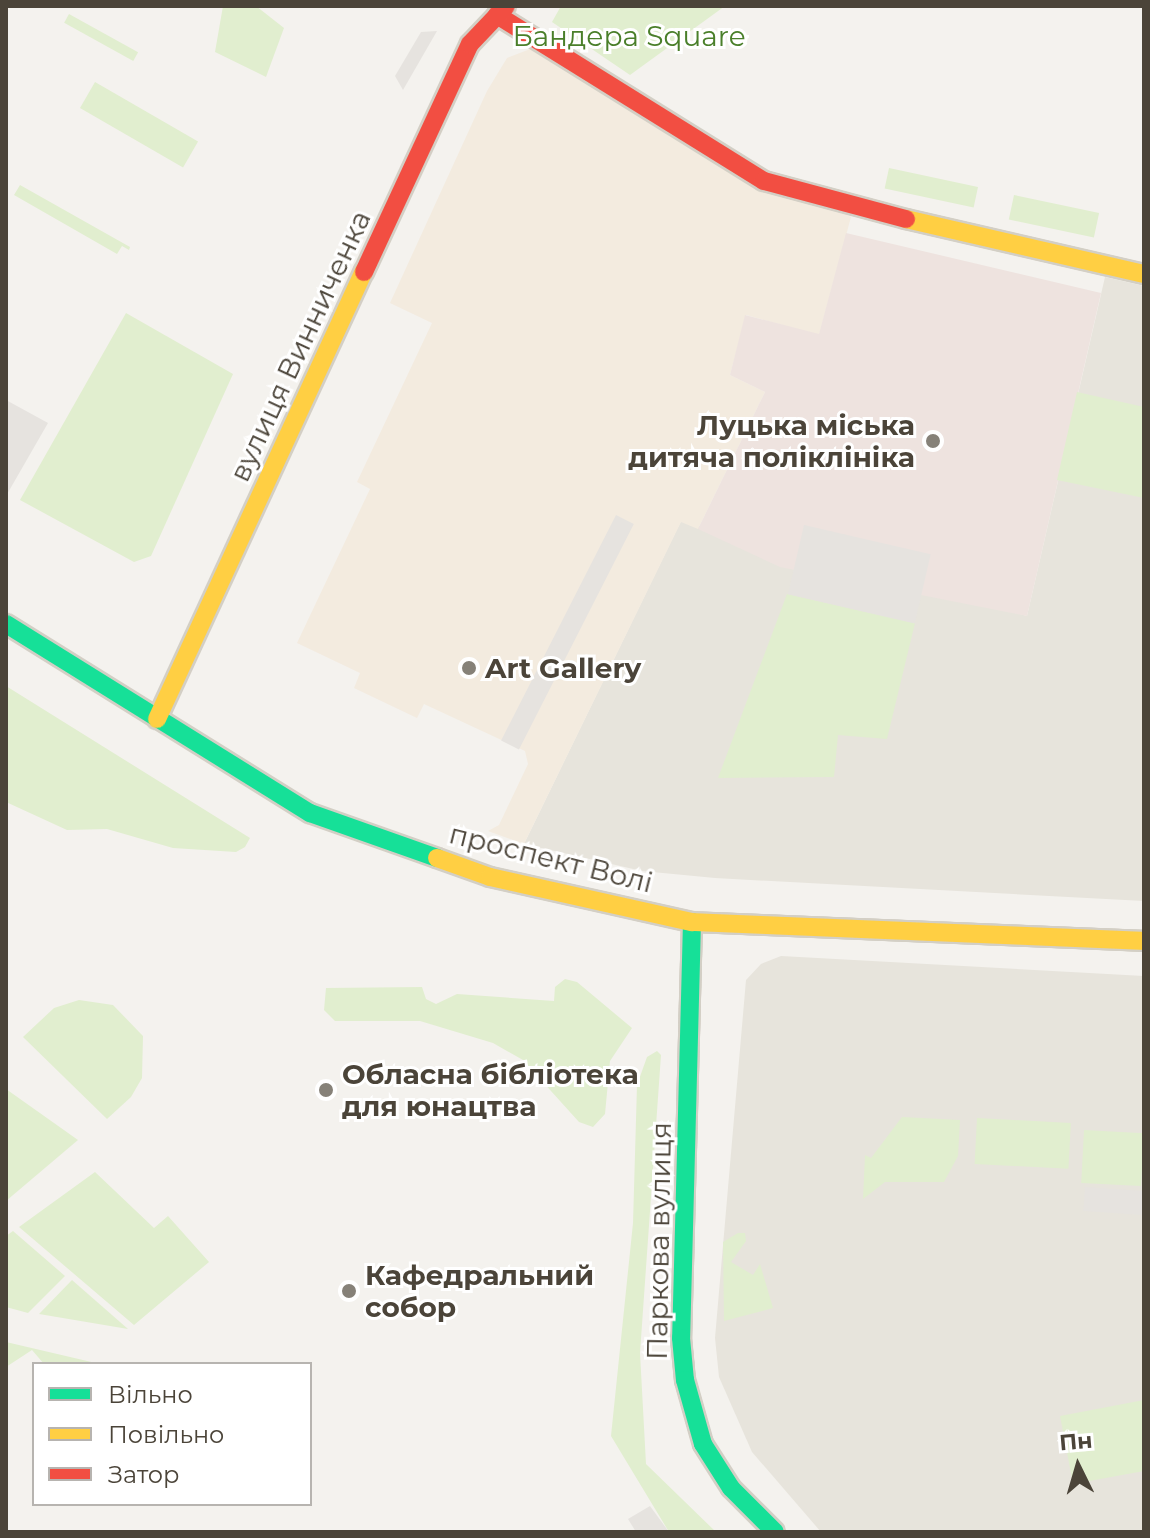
<!DOCTYPE html>
<html>
<head>
<meta charset="utf-8">
<style>
	body { margin:0 }
	#map { position:relative; width:1150px; height:1538px; overflow:hidden; background:#f4f2ee; font-family:Montserrat,sans-serif }
	div>[style] { position:absolute }
	[style*='--x'] { left:calc(var(--x)*1px); top:calc(var(--y)*1px); width:calc(var(--w)*1px); rotate:calc(var(--a)*1deg) }
	.residential>* { inset:0; background:#e7e4dc }
	.commercial>* { inset:0; background:#f3ebdf }
	.medical>* { inset:0; background:#eee3df }
	.green>* { inset:0; background:#e1eecf; transform-origin:0 0 }
	.parking>* { inset:0; background:#e6e3df; transform-origin:0 0 }
	.roads { filter:drop-shadow(2px 0 #d3cfc5) drop-shadow(-2px 0 #d3cfc5) drop-shadow(0 2px #d3cfc5) drop-shadow(0 -2px #d3cfc5) }
	.fast>* { height:18px; margin:-9px; padding:0 9px; transform-origin:9px; border-radius:9px; background:#16e098 }
	.slow>* { height:18px; margin:-9px; padding:0 9px; transform-origin:9px; border-radius:9px; background:#ffcf43 }
	.jam>* { height:18px; margin:-9px; padding:0 9px; transform-origin:9px; border-radius:9px; background:#f24e42 }
	.dots>* { width:22px; height:22px; translate:-50% -50%; box-sizing:border-box; border:4px solid #fff; border-radius:50% }
	span { translate:-50% -50%; white-space:nowrap; text-align:center; line-height:1.15; -webkit-text-stroke:6px #fff; paint-order:stroke }
	.park-label { font-size:28px; color:#4a7f2a }
	.street-label { font-size:28px; color:#4b4439 }
	.poi-label { font-size:28px; color:#4b4439; font-weight:700 }
	.right { translate:-100% -50%; text-align:right }
	.left { translate:0 -50%; text-align:left }
	.frame { position:absolute; inset:0; border:8px solid #4b4439; pointer-events:none }
	.legend { position:absolute; left:32px; top:1362px; width:280px; height:144px; box-sizing:border-box; background:#fff; border:2px solid #b7b4b0; margin:0; padding:10px 14px; list-style:none; font-size:24px; color:#4b4439 }
	.legend li { display:flex; align-items:center; gap:16px; height:40px }
	.legend b { width:40px; border:2px solid #b7b4b0 }
	.north { position:absolute; left:1038px; top:1426px; width:80px; height:80px; -webkit-text-stroke:6px #fff; paint-order:stroke; rotate:355deg; font-size:22px; font-weight:700; line-height:32px; text-align:center; color:#4b4439 }
	.north::after { content:''; display:block; margin:auto; width:28px; height:36px; background:#4b4439; clip-path:polygon(50% 0,100% 100%,50% 72%,0 100%) }
</style>
</head>
<body>
<div id="map">
	<div class="residential">
		<div style="clip-path:polygon(1105px 277px,1144px 286px,1144px 901px,715px 878px,642px 871px,524px 844px,681px 521px,1027px 616px)"></div>
		<div style="clip-path:polygon(781px 956px,1144px 976px,1144px 1532px,821px 1532px,752px 1452px,719px 1377px,715px 1338px,746px 980px,761px 964px)"></div>
	</div>
	<div class="commercial">
		<div style="clip-path:polygon(533px 48px,851px 217px,819px 335px,746px 315px,730px 375px,765px 392px,698px 529px,681px 522px,524px 844px,488px 831px,499px 825px,528px 764px,525px 751px,424px 704px,417px 718px,354px 688px,360px 673px,297px 643px,370px 489px,357px 482px,432px 323px,390px 303px,487px 91px,507px 58px)"></div>
	</div>
	<div class="medical">
		<div style="clip-path:polygon(846px 233px,1101px 293px,1027px 616px,780px 567px,698px 529px,765px 392px,730px 375px,745px 315px,819px 334px)"></div>
	</div>
	<div class="green">
		<div style="clip-path:polygon(223px 6px,256px 6px,284px 28px,266px 77px,215px 52px)"></div>
		<div style="clip-path:polygon(561px 6px,725px 6px,630px 75px,552px 22px)"></div>
		<div style="left:69px;top:14px;width:79px;height:10px;rotate:29deg"></div>
		<div style="left:95px;top:82px;width:119px;height:30px;rotate:30deg"></div>
		<div style="left:889px;top:168px;width:91px;height:21px;rotate:12deg"></div>
		<div style="clip-path:polygon(20px 185px,130px 247px,129px 250px,122px 246px,117px 254px,14px 195px)"></div>
		<div style="left:1014px;top:195px;width:87px;height:25px;rotate:12deg"></div>
		<div style="clip-path:polygon(126px 313px,233px 374px,151px 556px,134px 562px,20px 500px)"></div>
		<div style="clip-path:polygon(1077px 392px,1144px 407px,1144px 498px,1057px 480px)"></div>
		<div style="clip-path:polygon(787px 594px,915px 623px,887px 739px,838px 735px,834px 777px,718px 778px)"></div>
		<div style="clip-path:polygon(6px 686px,250px 838px,245px 847px,236px 852px,173px 848px,107px 829px,67px 830px,6px 802px)"></div>
		<div style="clip-path:polygon(565px 979px,577px 982px,632px 1028px,610px 1061px,605px 1114px,593px 1127px,579px 1122px,523px 1060px,493px 1043px,420px 1021px,335px 1021px,324px 1010px,326px 988px,422px 987px,426px 999px,436px 1004px,457px 994px,554px 1001px,555px 987px)"></div>
		<div style="clip-path:polygon(79px 1000px,113px 1005px,143px 1036px,142px 1078px,131px 1097px,107px 1119px,23px 1037px,54px 1008px)"></div>
		<div style="clip-path:polygon(657px 1051px,661px 1055px,640px 1353px,646px 1464px,716px 1532px,669px 1532px,611px 1436px,633px 1223px,637px 1085px,647px 1057px)"></div>
		<div style="clip-path:polygon(6px 1089px,78px 1140px,6px 1201px)"></div>
		<div style="clip-path:polygon(902px 1117px,960px 1120px,958px 1156px,944px 1182px,885px 1182px,863px 1199px,865px 1155px,871px 1158px)"></div>
		<div style="left:977px;top:1118px;width:94px;height:46px;rotate:3deg"></div>
		<div style="left:1084px;top:1130px;width:60px;height:53px;rotate:3deg"></div>
		<div style="clip-path:polygon(95px 1172px,154px 1228px,168px 1216px,209px 1262px,134px 1325px,19px 1227px)"></div>
		<div style="clip-path:polygon(13px 1231px,65px 1276px,28px 1313px,6px 1307px,6px 1236px)"></div>
		<div style="clip-path:polygon(738px 1233px,745px 1233px,746px 1241px,731px 1262px,753px 1275px,760px 1264px,773px 1308px,724px 1321px,723px 1242px)"></div>
		<div style="clip-path:polygon(72px 1280px,128px 1329px,39px 1314px)"></div>
		<div style="clip-path:polygon(6px 1342px,100px 1364px,44px 1364px,32px 1350px,6px 1367px)"></div>
		<div style="clip-path:polygon(1144px 1400px,1144px 1471px,1073px 1484px,1060px 1416px)"></div>
	</div>
	<div class="parking">
		<div style="clip-path:polygon(437px 31px,403px 90px,395px 76px,421px 32px)"></div>
		<div style="clip-path:polygon(6px 400px,48px 423px,6px 496px)"></div>
		<div style="left:616px;top:515px;width:20px;height:253px;rotate:27deg"></div>
		<div style="left:804px;top:525px;width:130px;height:71px;rotate:13deg"></div>
		<div style="left:1085px;top:1187px;width:59px;height:24px;rotate:4deg"></div>
		<div style="clip-path:polygon(650px 1506px,669px 1532px,636px 1532px,628px 1519px)"></div>
	</div>
	<div class="roads">
		<div class="fast">
			<div style="--x:6;--y:624;--w:358;--a:31.9"></div>
			<div style="--x:310;--y:813;--w:135;--a:19.5"></div>
			<div style="--x:692;--y:922;--w:416;--a:91.5"></div>
			<div style="--x:681;--y:1338;--w:42;--a:84.6"></div>
			<div style="--x:685;--y:1380;--w:66;--a:74.3"></div>
			<div style="--x:703;--y:1444;--w:52;--a:57.5"></div>
			<div style="--x:731;--y:1488;--w:62;--a:45"></div>
		</div>
		<div class="slow">
			<div style="--x:906;--y:219;--w:244;--a:13"></div>
			<div style="--x:157;--y:719;--w:493;--a:-65.2"></div>
			<div style="--x:437;--y:858;--w:56;--a:19.7"></div>
			<div style="--x:490;--y:877;--w:207;--a:12.6"></div>
			<div style="--x:692;--y:922;--w:452;--a:2.4"></div>
		</div>
		<div class="jam">
			<div style="--x:497;--y:15;--w:314;--a:31.9"></div>
			<div style="--x:764;--y:181;--w:147;--a:15"></div>
			<div style="--x:364;--y:272;--w:251;--a:-65.1"></div>
			<div style="--x:470;--y:44;--w:52;--a:-46.5"></div>
		</div>
	</div>
	<div class="dots">
		<div style="left:933px;top:441px;background:#868178"></div>
		<div style="left:469px;top:668px;background:#868178"></div>
		<div style="left:326px;top:1090px;background:#868178"></div>
		<div style="left:349px;top:1291px;background:#868178"></div>
	</div>
	<div class="park-label">
		<span style="left:629px;top:36px">Бандера Square</span>
	</div>
	<div class="street-label">
		<span style="left:300px;top:346px;rotate:-65deg">вулиця Винниченка</span>
		<span style="left:551px;top:858px;rotate:14deg">проспект Волі</span>
		<span style="left:659px;top:1241px;rotate:-89deg">Паркова вулиця</span>
	</div>
	<div class="poi-label">
		<span class="right" style="left:915px;top:441px">Луцька міська<br>дитяча поліклініка</span>
		<span class="left" style="left:485px;top:668px">Art Gallery</span>
		<span class="left" style="left:342px;top:1090px">Обласна бібліотека<br>для юнацтва</span>
		<span class="left" style="left:365px;top:1291px">Кафедральний<br>собор</span>
	</div>
	<div class="frame"></div>
	<ul class="legend">
	<li><b style="height:10px;background:#16e098"></b>Вільно</li>
	<li><b style="height:10px;background:#ffcf43"></b>Повільно</li>
	<li><b style="height:10px;background:#f24e42"></b>Затор</li>
	</ul>
	<div class="north">Пн</div>
</div>
</body>
</html>
